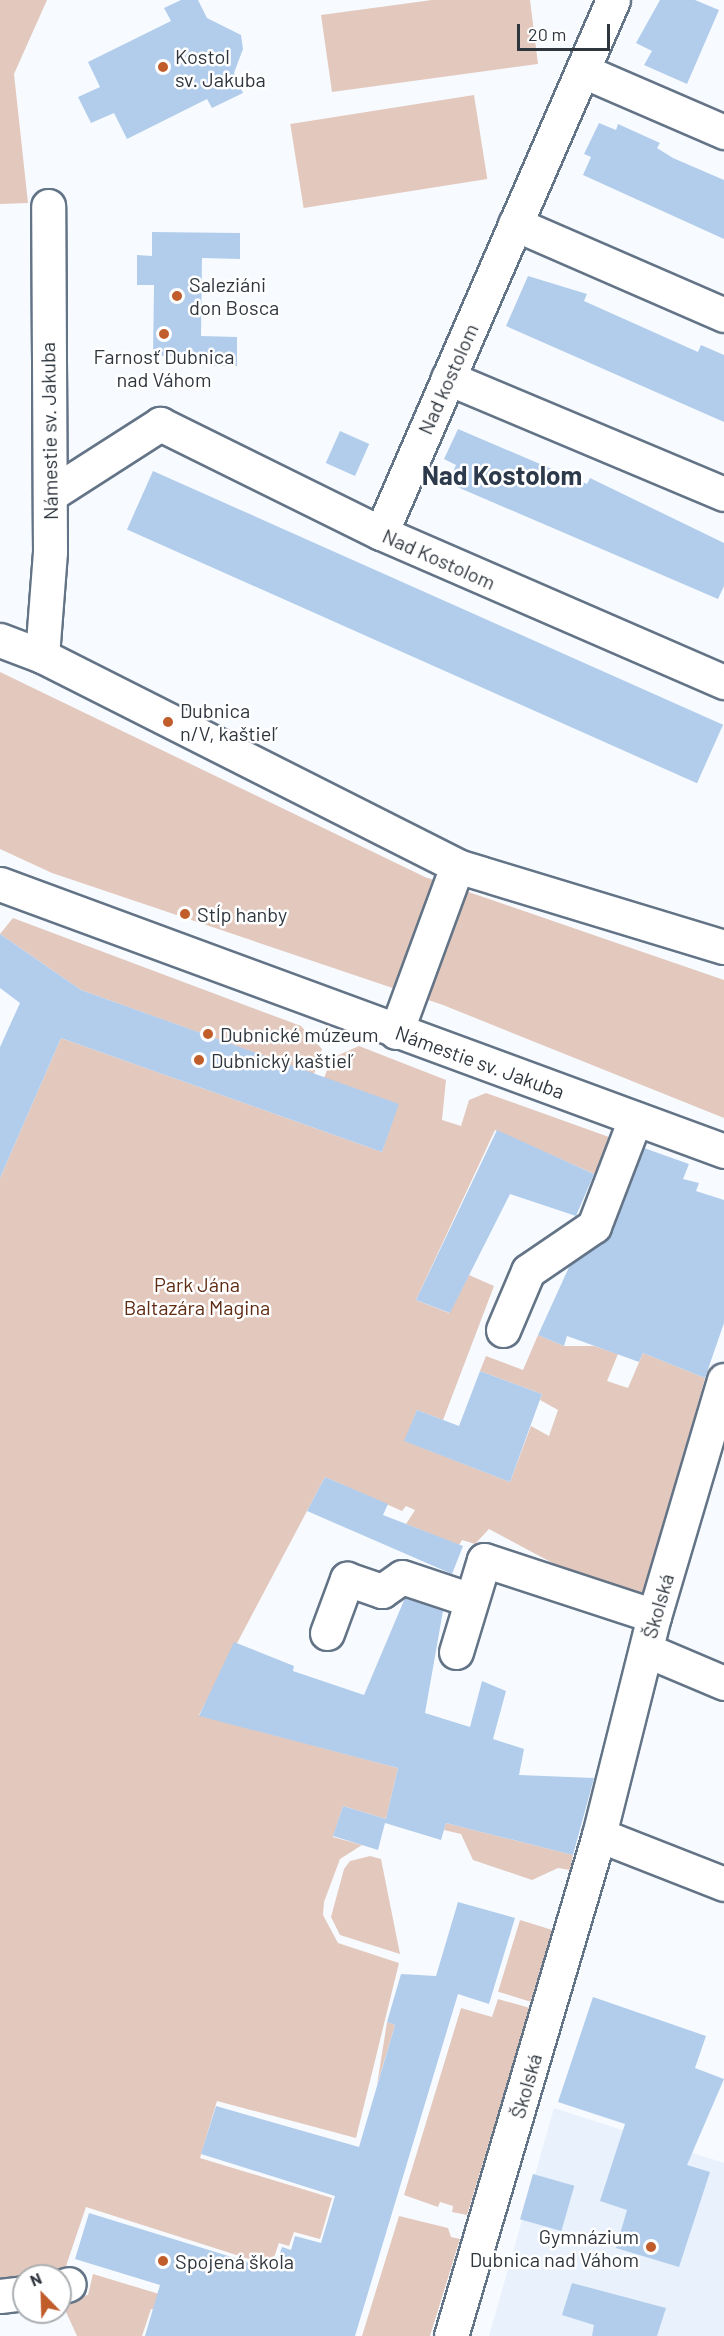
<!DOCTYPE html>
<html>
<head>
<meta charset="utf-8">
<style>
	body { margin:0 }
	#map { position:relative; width:724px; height:2336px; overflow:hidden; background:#f7fbff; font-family:Barlow,sans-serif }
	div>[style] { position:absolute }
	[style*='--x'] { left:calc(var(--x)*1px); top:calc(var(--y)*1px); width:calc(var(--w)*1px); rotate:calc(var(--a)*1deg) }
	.built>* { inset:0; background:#e8f1fc }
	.green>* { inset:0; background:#e3c8bd; transform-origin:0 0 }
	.building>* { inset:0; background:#b2cdec; transform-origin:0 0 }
	.roads { filter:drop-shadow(2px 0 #647487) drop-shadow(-2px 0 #647487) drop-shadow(0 2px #647487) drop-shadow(0 -2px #647487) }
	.minor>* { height:33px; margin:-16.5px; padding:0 16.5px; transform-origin:16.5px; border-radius:16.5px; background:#fff }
	.dots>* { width:16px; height:16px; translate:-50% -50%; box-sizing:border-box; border:3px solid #fff; border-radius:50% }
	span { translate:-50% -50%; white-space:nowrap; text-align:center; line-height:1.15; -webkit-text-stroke:5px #fff; paint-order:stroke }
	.poi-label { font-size:20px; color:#2f363e }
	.left { translate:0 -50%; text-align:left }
	.right { translate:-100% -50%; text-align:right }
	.street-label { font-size:20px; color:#2f363e }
	.park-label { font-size:20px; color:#5e2a12 }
	.district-label { font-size:26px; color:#2c3a4b; font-weight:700 }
	.north { position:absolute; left:12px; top:2264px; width:60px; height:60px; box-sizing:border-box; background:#fff; border:2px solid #acafb2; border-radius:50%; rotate:337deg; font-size:16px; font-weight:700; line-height:24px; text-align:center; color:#2f363e }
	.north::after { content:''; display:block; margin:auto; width:21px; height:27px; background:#c15c2b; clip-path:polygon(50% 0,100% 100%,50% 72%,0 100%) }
	.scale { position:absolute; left:517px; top:24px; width:93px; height:27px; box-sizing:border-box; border:3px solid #2f363e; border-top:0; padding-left:8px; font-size:18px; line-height:21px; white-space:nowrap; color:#2f363e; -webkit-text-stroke:4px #fff; paint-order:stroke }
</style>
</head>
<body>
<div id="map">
	<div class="built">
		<div style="clip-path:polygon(554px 2108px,724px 2163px,724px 2336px,489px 2336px)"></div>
	</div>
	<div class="green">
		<div style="clip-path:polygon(0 0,47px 0,14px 74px,28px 203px,0 204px)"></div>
		<div style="clip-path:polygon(432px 0,530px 0,538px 64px,332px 92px,321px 15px)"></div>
		<div style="left:474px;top:95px;width:85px;height:186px;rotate:81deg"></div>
		<div style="clip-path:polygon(0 672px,425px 877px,724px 980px,724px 1118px,443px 1005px,52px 873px,0 849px)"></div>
		<div style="clip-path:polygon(13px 918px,301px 1026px,322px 1049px,314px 1074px,81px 990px,0 934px)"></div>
		<div style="clip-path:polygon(61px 1038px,382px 1152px,398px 1104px,324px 1078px,332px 1058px,359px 1046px,446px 1080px,442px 1120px,461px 1126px,469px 1100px,486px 1093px,609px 1137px,611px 1146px,599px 1176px,495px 1130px,416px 1300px,449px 1313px,469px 1275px,494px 1286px,443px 1420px,417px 1410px,405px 1441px,510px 1482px,531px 1426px,549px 1436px,558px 1410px,540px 1400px,542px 1394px,480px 1371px,486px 1356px,523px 1370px,538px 1335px,564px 1346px,594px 1346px,618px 1354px,607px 1381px,628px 1388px,643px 1353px,705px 1378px,644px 1599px,579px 1577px,489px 1529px,475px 1544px,462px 1540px,459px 1545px,406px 1524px,415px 1510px,406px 1506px,402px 1511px,325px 1477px,199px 1715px,398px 1768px,386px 1819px,343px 1806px,333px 1837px,362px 1845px,340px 1859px,324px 1902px,323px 1915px,338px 1943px,399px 1963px,356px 2138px,217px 2101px,200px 2158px,332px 2198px,320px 2239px,294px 2232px,289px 2246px,279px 2243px,271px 2266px,86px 2207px,65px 2269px,0 2286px,0 1178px)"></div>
		<div style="clip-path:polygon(446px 1823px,573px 1855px,570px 1870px,558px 1868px,532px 1880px,473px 1860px,461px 1834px,444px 1830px)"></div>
		<div style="clip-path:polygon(370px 1856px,381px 1859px,400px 1954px,340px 1935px,331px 1917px,344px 1869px,350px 1861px)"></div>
		<div style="left:520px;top:1920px;width:34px;height:75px;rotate:17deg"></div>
		<div style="clip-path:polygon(498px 1999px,530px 2008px,467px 2215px,452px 2212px,453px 2206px,440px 2202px,438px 2207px,404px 2195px,461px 2008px,492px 2017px)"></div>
		<div style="clip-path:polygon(387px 2022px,395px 2025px,377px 2085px)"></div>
		<div style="clip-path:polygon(399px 2216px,448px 2228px,451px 2237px,460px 2239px,430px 2336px,362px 2336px)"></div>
		<div style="clip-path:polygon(93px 2274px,295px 2335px,244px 2336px,151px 2309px,142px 2336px,77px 2336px,60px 2299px,88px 2295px)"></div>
	</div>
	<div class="building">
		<div style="clip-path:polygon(181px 0,198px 0,207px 18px,241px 35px,243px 49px,234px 73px,243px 93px,212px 108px,207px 99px,127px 139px,114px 113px,91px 123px,78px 97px,100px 87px,88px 62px,171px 21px,164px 8px)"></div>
		<div style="clip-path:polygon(660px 0,695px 0,719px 10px,687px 84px,644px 65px,652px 51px,636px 43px)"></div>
		<div style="clip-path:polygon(599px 123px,616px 130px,618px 124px,660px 143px,657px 148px,673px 158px,724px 180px,724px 239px,583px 175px,591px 157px,584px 154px)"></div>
		<div style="clip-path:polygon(152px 232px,240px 233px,240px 259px,202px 258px,201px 336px,237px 337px,237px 366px,186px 365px,187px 356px,153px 356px,154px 285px,137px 285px,137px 255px,152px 256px)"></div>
		<div style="clip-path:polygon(528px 276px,587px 294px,584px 301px,698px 352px,701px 345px,724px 355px,724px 422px,506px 326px)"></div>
		<div style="clip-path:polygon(458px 429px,587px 484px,590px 478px,724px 543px,724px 586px,718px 599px,448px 483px,456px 465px,444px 459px)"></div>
		<div style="left:340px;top:431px;width:32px;height:35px;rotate:24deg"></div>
		<div style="left:153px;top:471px;width:624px;height:64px;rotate:24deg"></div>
		<div style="clip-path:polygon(0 934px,81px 990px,399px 1104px,382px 1152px,61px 1038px,0 1178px,0 1047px,20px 1003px,0 988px)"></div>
		<div style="clip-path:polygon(497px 1130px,594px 1174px,576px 1216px,510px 1194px,450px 1313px,416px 1300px)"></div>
		<div style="clip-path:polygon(644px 1148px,689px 1164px,683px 1179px,699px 1183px,696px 1191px,724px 1200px,724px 1323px,705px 1378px,643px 1353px,639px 1362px,567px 1336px,564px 1346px,538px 1335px,570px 1265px,611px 1233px)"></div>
		<div style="clip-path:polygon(480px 1371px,542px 1394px,510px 1482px,404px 1441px,417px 1410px,459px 1426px)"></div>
		<div style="clip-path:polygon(325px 1477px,388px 1504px,383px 1515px,463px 1546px,452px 1574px,307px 1511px)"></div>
		<div style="clip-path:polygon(405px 1598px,443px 1611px,425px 1713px,470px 1727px,482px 1681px,506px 1691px,493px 1739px,524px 1749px,519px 1775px,594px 1778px,573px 1855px,446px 1823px,441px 1840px,385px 1823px,378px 1850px,333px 1836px,343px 1806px,386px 1819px,398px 1768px,199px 1716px,234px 1642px,294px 1666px,293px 1671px,364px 1695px)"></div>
		<div style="clip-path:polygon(458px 1902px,515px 1918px,489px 2004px,458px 1994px,355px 2336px,145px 2336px,160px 2285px,75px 2259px,89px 2213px,274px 2270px,282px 2247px,291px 2250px,295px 2236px,321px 2243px,335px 2196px,201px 2154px,216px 2106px,359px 2147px,395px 2025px,387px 2022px,401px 1974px,436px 1976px)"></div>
		<div style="clip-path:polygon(593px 1997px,706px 2036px,695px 2068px,724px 2079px,687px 2165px,710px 2172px,679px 2267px,616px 2248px,627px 2210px,600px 2201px,625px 2124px,558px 2102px)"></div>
		<div style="left:533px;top:2174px;width:43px;height:47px;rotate:16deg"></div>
		<div style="clip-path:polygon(572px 2283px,666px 2308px,657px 2336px,592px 2336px,594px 2325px,562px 2315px)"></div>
	</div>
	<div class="roads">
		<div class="minor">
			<div style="--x:583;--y:71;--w:154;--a:23.4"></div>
			<div style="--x:515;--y:224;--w:228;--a:23.5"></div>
			<div style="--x:448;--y:378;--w:299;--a:22.8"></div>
			<div style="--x:51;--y:494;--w:130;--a:-32.7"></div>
			<div style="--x:160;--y:424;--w:246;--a:26.3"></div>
			<div style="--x:381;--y:533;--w:374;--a:23.5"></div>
			<div style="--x:381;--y:533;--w:581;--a:-66.48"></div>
			<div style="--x:0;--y:640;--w:45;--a:20.9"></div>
			<div style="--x:42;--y:656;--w:465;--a:26.8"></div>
			<div style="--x:457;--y:866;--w:279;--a:16.9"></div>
			<div style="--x:42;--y:656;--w:105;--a:-85.6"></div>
			<div style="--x:50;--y:551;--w:345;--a:-90.3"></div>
			<div style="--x:0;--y:884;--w:772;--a:20.24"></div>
			<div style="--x:396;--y:1032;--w:177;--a:-69.8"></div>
			<div style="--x:503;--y:1330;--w:64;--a:-67"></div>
			<div style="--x:528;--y:1271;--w:80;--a:-34.3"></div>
			<div style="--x:594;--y:1226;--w:115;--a:-69"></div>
			<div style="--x:724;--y:1380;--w:246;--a:106.5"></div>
			<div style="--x:654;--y:1616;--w:226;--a:104.1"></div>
			<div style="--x:599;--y:1835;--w:134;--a:21.4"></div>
			<div style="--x:327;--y:1633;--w:58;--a:-69.7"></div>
			<div style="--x:347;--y:1579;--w:37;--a:19"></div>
			<div style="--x:382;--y:1591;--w:24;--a:-35"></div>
			<div style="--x:402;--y:1577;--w:73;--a:18.4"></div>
			<div style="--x:646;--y:1650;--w:85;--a:22.9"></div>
			<div style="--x:456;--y:1652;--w:96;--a:-73.1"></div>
			<div style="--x:484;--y:1560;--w:179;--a:18.2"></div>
			<div style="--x:60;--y:2287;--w:9;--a:-18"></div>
			<div style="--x:0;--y:2296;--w:24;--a:-7"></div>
			<div style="--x:451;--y:2336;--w:522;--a:-73.54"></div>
		</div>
	</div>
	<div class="dots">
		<div style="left:163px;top:67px;background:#c15c2b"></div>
		<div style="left:177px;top:296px;background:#c15c2b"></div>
		<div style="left:164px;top:334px;background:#c15c2b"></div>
		<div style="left:168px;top:722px;background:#c15c2b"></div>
		<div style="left:185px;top:914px;background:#c15c2b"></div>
		<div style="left:208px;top:1034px;background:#c15c2b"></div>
		<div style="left:199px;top:1060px;background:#c15c2b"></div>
		<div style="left:651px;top:2247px;background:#c15c2b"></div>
		<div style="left:163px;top:2261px;background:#c15c2b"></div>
	</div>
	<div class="poi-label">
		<span class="left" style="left:175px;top:68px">Kostol<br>sv. Jakuba</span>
		<span class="left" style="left:189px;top:296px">Saleziáni<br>don Bosca</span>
		<span style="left:164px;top:368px">Farnosť Dubnica<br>nad Váhom</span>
		<span class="left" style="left:180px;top:722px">Dubnica<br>n/V, kaštieľ</span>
		<span class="left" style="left:197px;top:914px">Stĺp hanby</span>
		<span class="left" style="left:220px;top:1034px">Dubnické múzeum</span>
		<span class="left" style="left:211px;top:1060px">Dubnický kaštieľ</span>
		<span class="right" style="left:639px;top:2248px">Gymnázium<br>Dubnica nad Váhom</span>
		<span class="left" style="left:175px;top:2261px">Spojená škola</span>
	</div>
	<div class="street-label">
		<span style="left:448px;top:379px;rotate:-66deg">Nad kostolom</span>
		<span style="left:49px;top:431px;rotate:-91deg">Námestie sv. Jakuba</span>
		<span style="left:439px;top:559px;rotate:24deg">Nad Kostolom</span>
		<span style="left:480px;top:1062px;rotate:20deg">Námestie sv. Jakuba</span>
		<span style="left:658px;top:1606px;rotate:-74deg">Školská</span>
		<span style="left:526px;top:2086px;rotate:-74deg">Školská</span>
	</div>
	<div class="park-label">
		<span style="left:197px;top:1296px">Park Jána<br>Baltazára Magina</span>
	</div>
	<div class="district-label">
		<span style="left:502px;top:475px">Nad Kostolom</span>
	</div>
	<div class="north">N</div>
	<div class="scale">20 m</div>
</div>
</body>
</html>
